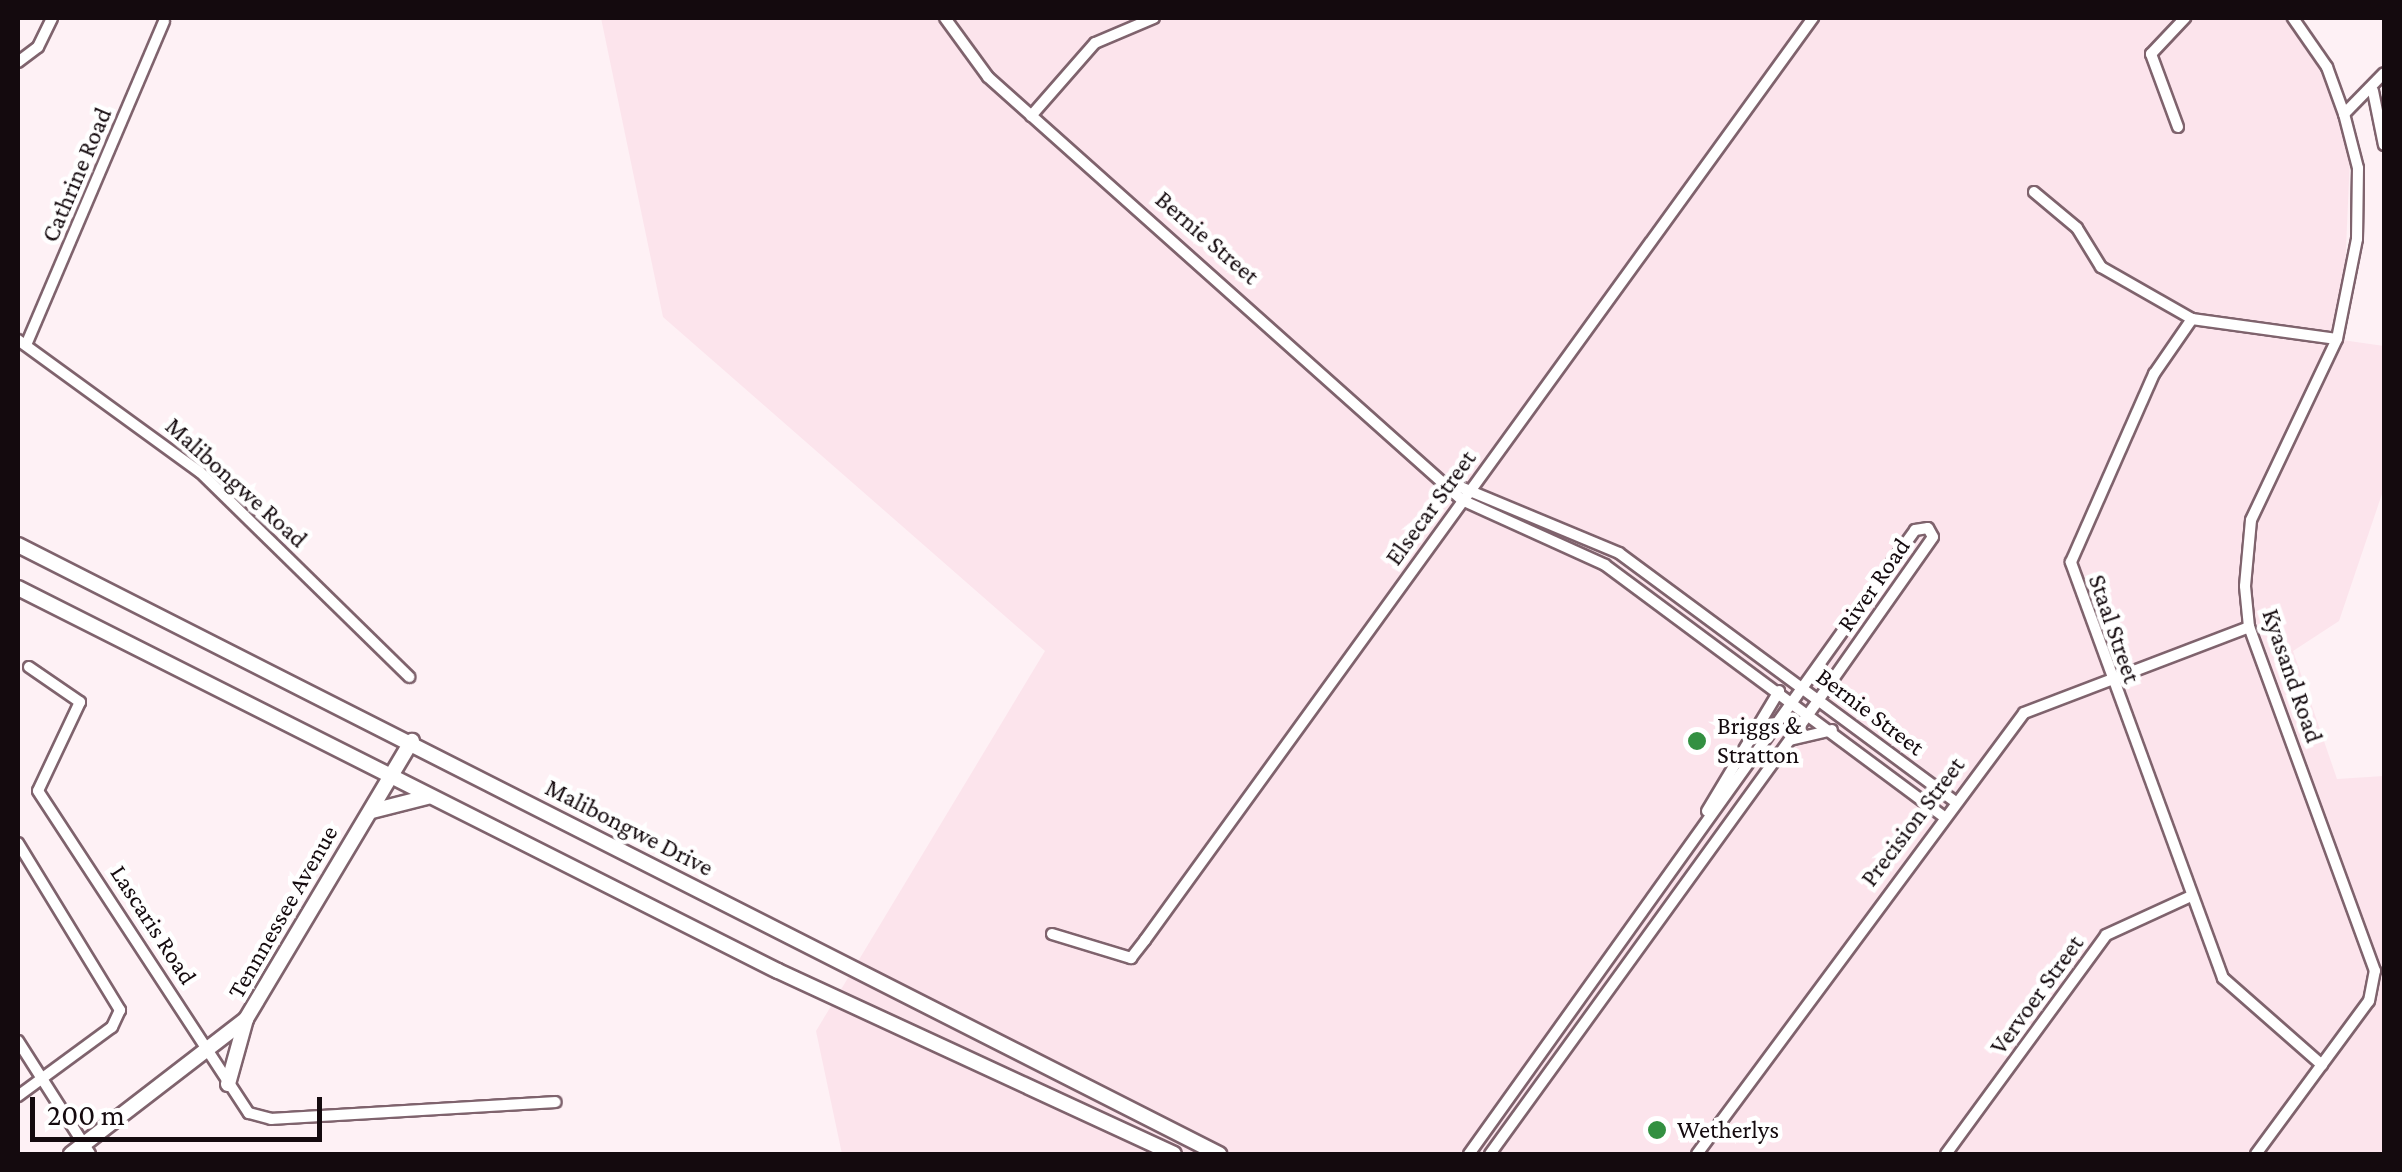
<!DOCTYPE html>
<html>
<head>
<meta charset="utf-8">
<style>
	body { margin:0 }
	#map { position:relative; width:2402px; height:1172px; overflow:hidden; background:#fef1f5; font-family:"Crimson Pro",serif }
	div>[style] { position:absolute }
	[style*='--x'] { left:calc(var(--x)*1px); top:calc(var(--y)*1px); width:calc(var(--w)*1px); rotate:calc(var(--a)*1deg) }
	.built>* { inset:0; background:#fce4ec }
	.roads { filter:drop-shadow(2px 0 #7f636d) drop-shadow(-2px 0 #7f636d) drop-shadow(0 2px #7f636d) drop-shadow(0 -2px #7f636d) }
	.street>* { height:10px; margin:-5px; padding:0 5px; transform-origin:5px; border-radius:5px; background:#fff }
	.secondary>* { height:14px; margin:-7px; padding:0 7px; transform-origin:7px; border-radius:7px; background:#fff }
	.dots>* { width:28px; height:28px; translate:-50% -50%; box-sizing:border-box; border:5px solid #fff; border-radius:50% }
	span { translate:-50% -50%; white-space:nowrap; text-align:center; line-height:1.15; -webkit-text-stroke:9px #fff; paint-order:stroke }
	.street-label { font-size:25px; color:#140a0e }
	.poi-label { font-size:25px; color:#140a0e }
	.left { translate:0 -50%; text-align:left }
	.frame { position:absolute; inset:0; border:20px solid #140a0e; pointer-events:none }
	.scale { position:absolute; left:30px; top:1097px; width:292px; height:45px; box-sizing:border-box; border:5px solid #140a0e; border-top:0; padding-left:12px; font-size:30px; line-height:35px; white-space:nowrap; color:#140a0e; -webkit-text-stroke:8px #fff; paint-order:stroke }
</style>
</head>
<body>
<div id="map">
	<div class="built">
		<div style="clip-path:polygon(601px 18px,2290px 18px,2333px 88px,2350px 157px,2342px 340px,2384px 346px,2384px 488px,2339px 621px,2293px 651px,2337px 779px,2384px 776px,2384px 1154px,842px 1154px,816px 1031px,1045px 651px,663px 317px)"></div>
	</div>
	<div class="roads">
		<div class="street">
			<div style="--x:945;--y:18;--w:73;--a:53.9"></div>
			<div style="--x:988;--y:77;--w:635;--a:41.75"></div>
			<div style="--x:1462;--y:500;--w:157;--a:24.4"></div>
			<div style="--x:1605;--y:565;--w:420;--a:36.6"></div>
			<div style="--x:18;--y:62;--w:25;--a:-37"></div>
			<div style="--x:38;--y:47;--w:32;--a:-64"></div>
			<div style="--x:2373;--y:91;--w:55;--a:78.5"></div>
			<div style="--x:2344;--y:114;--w:57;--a:-45.7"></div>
			<div style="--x:1031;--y:116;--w:97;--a:-48.8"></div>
			<div style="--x:1095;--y:43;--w:64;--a:-23"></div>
			<div style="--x:2178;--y:127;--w:78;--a:-110.3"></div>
			<div style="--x:2151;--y:54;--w:50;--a:-46.6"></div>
			<div style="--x:2034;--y:192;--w:56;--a:39.9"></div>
			<div style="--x:2077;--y:228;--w:46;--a:58.4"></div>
			<div style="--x:2101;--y:267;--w:105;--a:29.7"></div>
			<div style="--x:18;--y:340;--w:225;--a:36"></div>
			<div style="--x:200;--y:472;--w:293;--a:44.4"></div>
			<div style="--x:26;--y:345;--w:352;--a:-66.9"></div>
			<div style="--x:1451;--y:483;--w:182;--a:22.6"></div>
			<div style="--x:1619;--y:553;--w:415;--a:36.5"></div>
			<div style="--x:29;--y:667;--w:62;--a:34.5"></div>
			<div style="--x:80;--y:702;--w:98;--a:115.3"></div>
			<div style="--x:38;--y:791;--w:385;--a:56.8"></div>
			<div style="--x:249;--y:1113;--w:23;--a:15"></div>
			<div style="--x:271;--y:1119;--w:285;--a:-3.4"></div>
			<div style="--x:1790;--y:740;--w:43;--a:-13.4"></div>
			<div style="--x:1707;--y:811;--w:140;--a:-59"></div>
			<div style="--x:18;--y:843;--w:196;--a:58.6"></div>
			<div style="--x:120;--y:1010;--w:19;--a:115"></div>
			<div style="--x:112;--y:1027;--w:117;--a:143.7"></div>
			<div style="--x:1052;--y:934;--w:83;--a:16.9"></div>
			<div style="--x:1131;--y:958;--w:23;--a:-52"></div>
			<div style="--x:1145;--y:940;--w:1139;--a:-54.08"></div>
			<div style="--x:18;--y:1041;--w:134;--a:57.5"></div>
			<div style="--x:2322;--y:1065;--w:132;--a:-138.7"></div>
			<div style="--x:2223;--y:978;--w:443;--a:-110.1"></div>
			<div style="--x:2071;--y:562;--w:206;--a:-66.2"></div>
			<div style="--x:2154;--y:374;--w:67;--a:-55.4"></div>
			<div style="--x:2192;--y:319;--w:146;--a:7.9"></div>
			<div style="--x:1469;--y:1154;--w:767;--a:-54.44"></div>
			<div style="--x:1915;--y:530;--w:13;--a:-9"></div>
			<div style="--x:1928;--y:528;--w:10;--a:61"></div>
			<div style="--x:1933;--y:537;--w:197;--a:125.1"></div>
			<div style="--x:1820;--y:698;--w:563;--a:125.89"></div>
			<div style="--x:1697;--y:1154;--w:549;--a:-53.44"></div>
			<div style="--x:2024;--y:713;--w:241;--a:-20.9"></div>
			<div style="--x:1946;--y:1154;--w:271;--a:-53.8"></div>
			<div style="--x:2106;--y:935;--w:94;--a:-24.6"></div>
			<div style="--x:2256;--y:1154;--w:190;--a:-53.6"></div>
			<div style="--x:2369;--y:1001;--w:31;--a:-79"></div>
			<div style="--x:2375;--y:971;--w:366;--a:-110.1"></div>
			<div style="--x:2249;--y:627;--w:41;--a:-95.6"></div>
			<div style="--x:2245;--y:586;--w:66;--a:-84.8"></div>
			<div style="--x:2251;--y:520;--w:200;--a:-64.6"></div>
			<div style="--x:2337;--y:339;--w:102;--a:-78.7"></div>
			<div style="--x:2357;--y:239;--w:71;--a:-89.2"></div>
			<div style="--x:2358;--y:168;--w:56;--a:-104.5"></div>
			<div style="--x:2344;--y:114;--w:50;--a:-109.9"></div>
			<div style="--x:2327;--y:67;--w:60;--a:-124.8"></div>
		</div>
		<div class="secondary">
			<div style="--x:18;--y:545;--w:1347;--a:26.89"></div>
			<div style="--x:18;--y:588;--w:851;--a:26.75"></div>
			<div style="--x:778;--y:971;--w:436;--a:24.8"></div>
			<div style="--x:372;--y:811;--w:57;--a:-14.3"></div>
			<div style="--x:228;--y:1084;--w:67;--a:-74.5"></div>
			<div style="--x:71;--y:1154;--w:221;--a:-37.6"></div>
			<div style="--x:246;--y:1019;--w:324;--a:-59.2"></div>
		</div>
	</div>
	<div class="dots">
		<div style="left:1697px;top:741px;background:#339041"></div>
		<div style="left:1657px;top:1130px;background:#339041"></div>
	</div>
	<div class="street-label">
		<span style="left:77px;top:175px;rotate:-67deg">Cathrine Road</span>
		<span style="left:1207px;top:238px;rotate:41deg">Bernie Street</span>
		<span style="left:236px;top:483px;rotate:42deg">Malibongwe Road</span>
		<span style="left:1431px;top:508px;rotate:-54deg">Elsecar Street</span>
		<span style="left:1874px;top:585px;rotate:-55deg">River Road</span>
		<span style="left:2114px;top:629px;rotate:71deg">Staal Street</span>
		<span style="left:2292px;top:676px;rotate:71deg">Kyasand Road</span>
		<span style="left:1870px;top:712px;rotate:37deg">Bernie Street</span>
		<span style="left:1913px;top:822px;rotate:-53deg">Precision Street</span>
		<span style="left:629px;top:828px;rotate:27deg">Malibongwe Drive</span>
		<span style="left:283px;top:912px;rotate:-60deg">Tennnessee Avenue</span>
		<span style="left:153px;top:925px;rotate:57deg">Lascaris Road</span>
		<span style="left:2037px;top:995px;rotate:-54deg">Vervoer Street</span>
	</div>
	<div class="poi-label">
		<span class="left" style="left:1717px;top:741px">Briggs &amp;<br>Stratton</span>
		<span class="left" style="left:1677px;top:1130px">Wetherlys</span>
	</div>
	<div class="frame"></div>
	<div class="scale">200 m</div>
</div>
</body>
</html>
